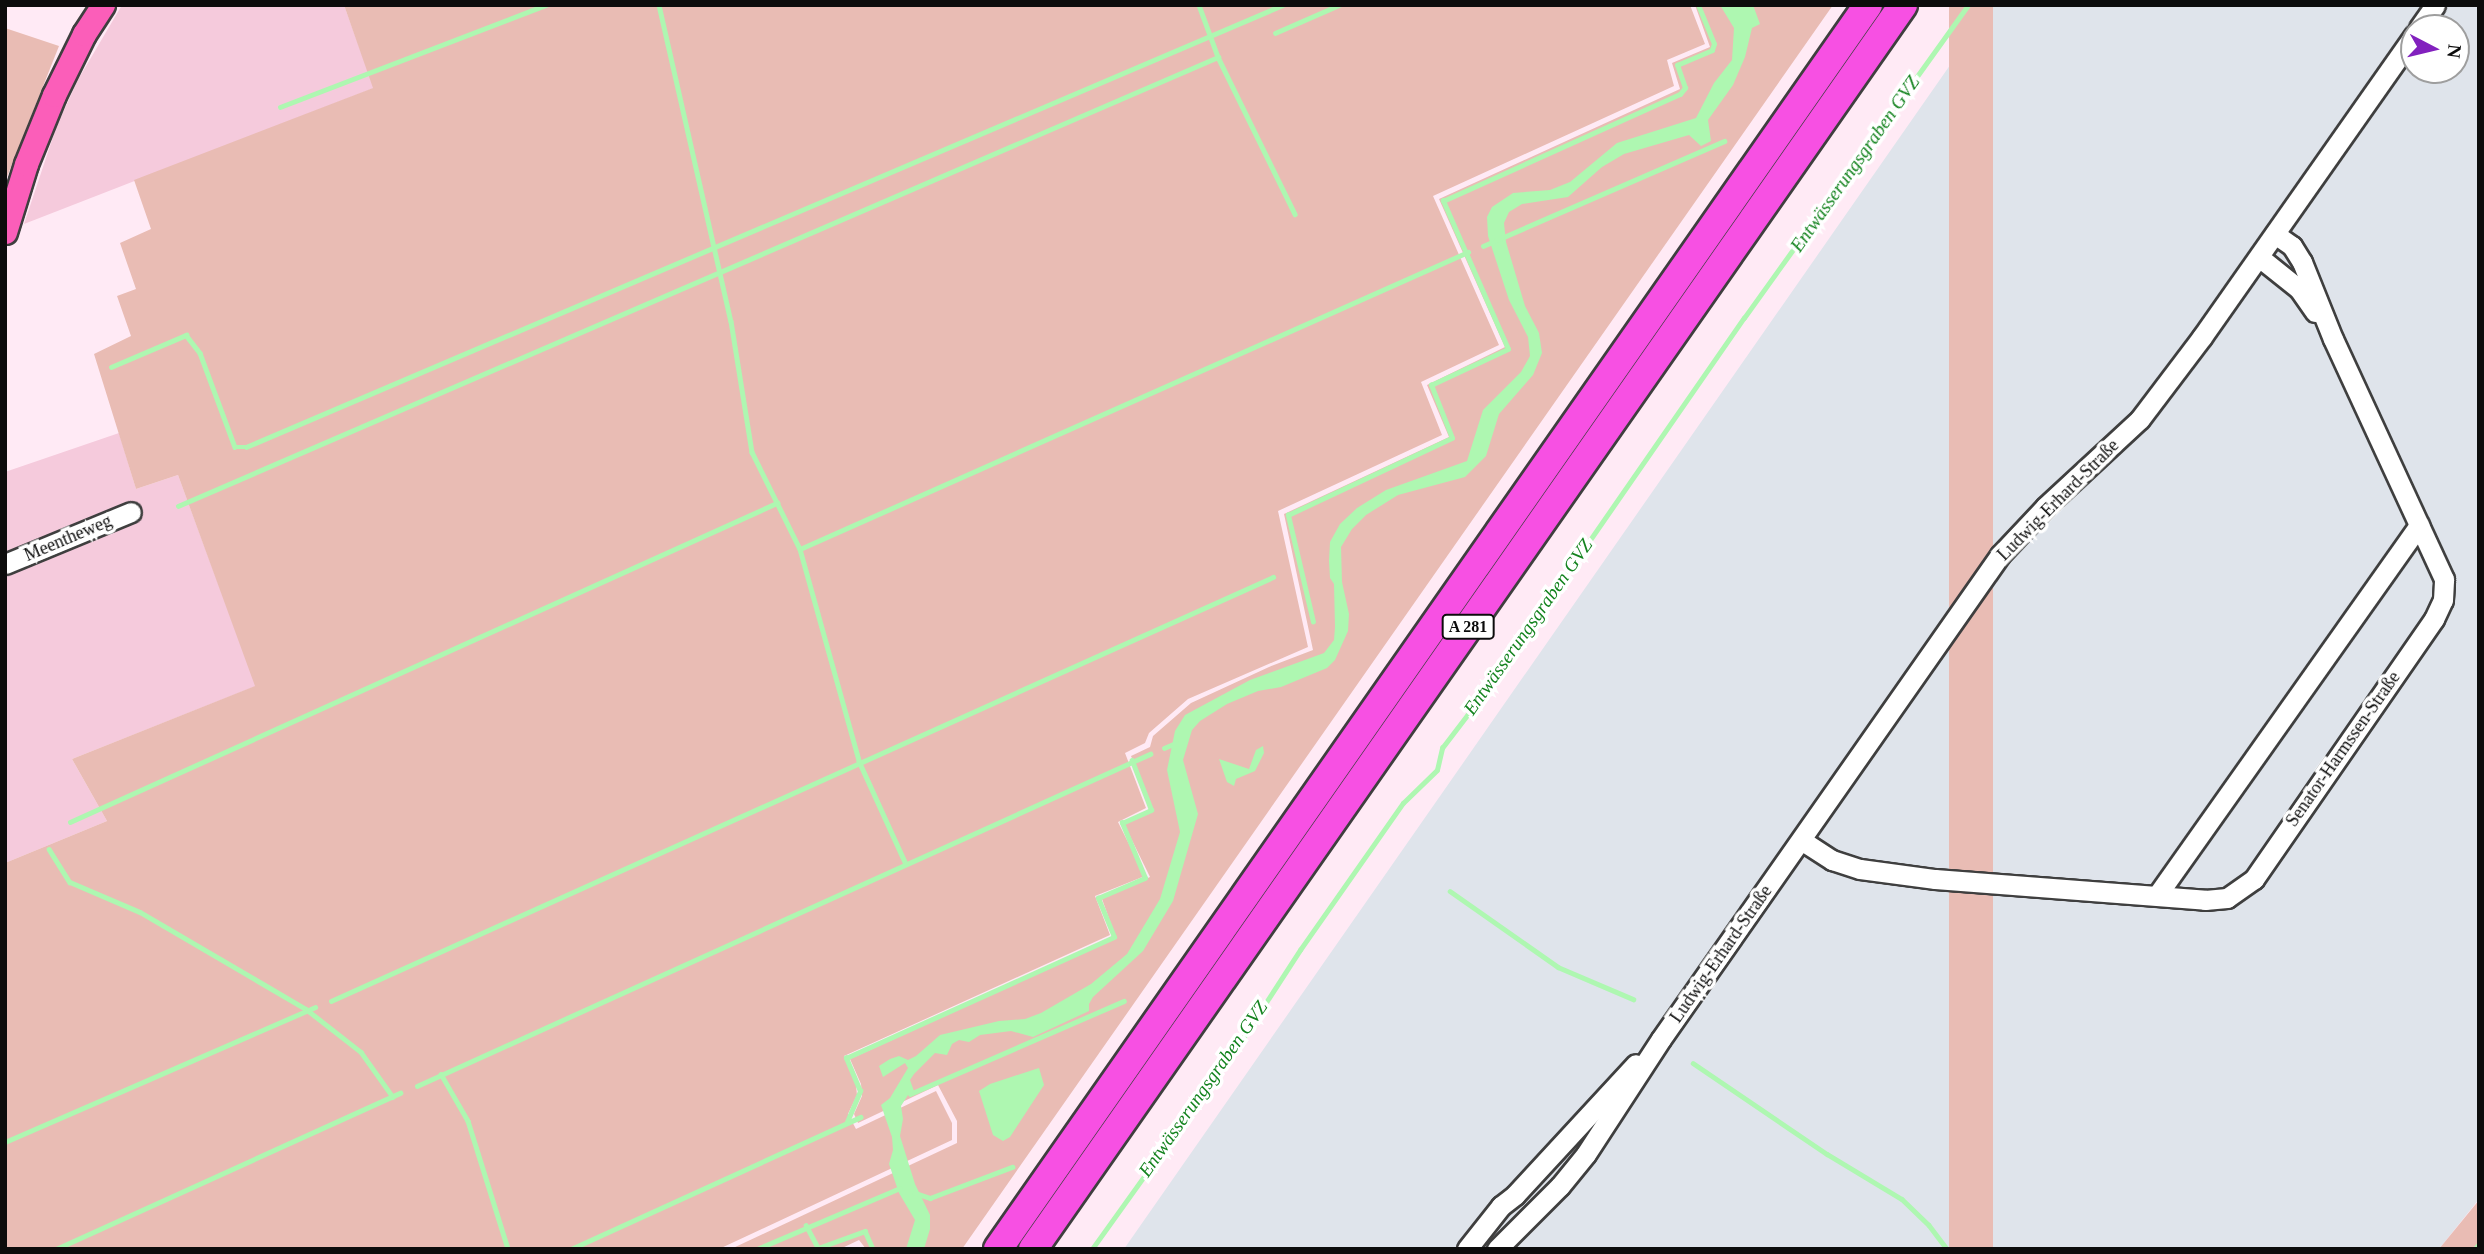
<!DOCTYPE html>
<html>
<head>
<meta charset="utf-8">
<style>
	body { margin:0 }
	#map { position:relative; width:2484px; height:1254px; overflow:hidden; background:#ffeaf5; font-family:"Times New Roman",serif }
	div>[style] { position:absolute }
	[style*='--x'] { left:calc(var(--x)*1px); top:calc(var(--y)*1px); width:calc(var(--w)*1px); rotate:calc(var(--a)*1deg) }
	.industrial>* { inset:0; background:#dfe4eb }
	.farmland>* { inset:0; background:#f5cadc }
	.green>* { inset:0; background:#e9bcb4; transform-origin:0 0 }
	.water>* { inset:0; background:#aef7b1 }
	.stream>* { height:4.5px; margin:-2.25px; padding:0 2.25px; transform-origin:2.25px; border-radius:2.25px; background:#aef7b1 }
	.roads { filter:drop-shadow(2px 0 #3f3f3f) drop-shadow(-2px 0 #3f3f3f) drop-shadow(0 2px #3f3f3f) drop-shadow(0 -2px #3f3f3f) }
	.minor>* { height:19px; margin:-9.5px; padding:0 9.5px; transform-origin:9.5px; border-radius:9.5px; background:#fff }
	.major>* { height:23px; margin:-11.5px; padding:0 11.5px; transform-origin:11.5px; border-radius:11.5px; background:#fb5eb9 }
	.highway>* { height:28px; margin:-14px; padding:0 14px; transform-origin:14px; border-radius:14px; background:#f750e3 }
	span { translate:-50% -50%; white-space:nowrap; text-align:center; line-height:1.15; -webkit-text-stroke:7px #fff; paint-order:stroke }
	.shield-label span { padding:2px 5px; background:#fff; border:2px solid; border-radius:5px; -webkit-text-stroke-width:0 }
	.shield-label { font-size:16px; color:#0c0c0c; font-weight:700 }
	.street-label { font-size:18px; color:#0c0c0c }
	.water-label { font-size:19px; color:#13831e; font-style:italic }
	.frame { position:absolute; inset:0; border:7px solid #0c0c0c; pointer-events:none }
	.north { position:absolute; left:2400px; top:14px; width:70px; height:70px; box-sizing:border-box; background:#fff; border:2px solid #9e9e9e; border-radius:50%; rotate:97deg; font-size:19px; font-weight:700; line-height:28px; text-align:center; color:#0c0c0c }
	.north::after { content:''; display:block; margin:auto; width:24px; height:32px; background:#8221be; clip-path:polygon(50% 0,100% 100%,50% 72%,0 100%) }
</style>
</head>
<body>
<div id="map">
	<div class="industrial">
		<div style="clip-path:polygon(evenodd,1992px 5px,2479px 5px,2479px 1199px,2439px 1249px,1124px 1249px,1992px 5px,2414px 28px,2456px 28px,2456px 70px,2414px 70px,2414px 28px)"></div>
	</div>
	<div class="farmland">
		<div style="clip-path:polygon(122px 5px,344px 5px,374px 88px,24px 224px,57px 125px,79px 78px)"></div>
		<div style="clip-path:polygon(119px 433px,136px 489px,178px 475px,256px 686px,72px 759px,107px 821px,5px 863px,5px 472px)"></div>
	</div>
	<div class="green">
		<div style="clip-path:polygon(344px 5px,1690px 5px,1705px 44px,1667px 60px,1674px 86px,1433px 196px,1499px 345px,1421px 382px,1442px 435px,1278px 511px,1308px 647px,1188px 699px,1149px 733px,1145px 743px,1125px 753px,1146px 808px,1118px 822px,1145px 876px,1095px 896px,1110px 935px,844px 1056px,856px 1085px,857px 1095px,848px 1114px,856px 1129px,936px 1091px,952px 1123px,952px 1140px,719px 1249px,5px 1249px,5px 863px,107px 821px,72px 759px,255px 686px,178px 475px,136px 489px,94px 354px,131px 336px,117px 296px,136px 289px,120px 243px,151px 229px,134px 180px,373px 88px)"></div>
		<div style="clip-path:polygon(1695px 5px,1833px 5px,962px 1249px,866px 1249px,859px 1240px,840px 1249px,731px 1249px,957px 1143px,957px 1121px,938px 1085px,858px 1123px,854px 1114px,862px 1096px,861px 1084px,850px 1059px,1116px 938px,1102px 899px,1150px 877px,1124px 824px,1153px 810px,1131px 756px,1150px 747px,1153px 736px,1191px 703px,1269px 667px,1313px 650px,1284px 514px,1449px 437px,1427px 385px,1505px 347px,1439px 199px,1680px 89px,1672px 63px,1710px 47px)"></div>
		<div style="left:1949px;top:5px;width:44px;height:1517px"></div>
		<div style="clip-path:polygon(5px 28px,59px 46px,5px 182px)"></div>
		<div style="clip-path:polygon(2479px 1200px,2479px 1249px,2439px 1249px,2475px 1205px)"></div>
	</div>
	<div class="water">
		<div style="clip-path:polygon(1720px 5px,1753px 5px,1760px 24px,1752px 28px,1745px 57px,1733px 85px,1708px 120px,1711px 141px,1701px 146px,1689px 135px,1624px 154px,1602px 167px,1568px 197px,1522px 204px,1509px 212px,1504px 223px,1506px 242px,1525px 306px,1539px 333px,1542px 353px,1533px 375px,1499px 414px,1486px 456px,1465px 477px,1398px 495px,1366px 515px,1352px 529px,1341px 547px,1342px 582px,1349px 614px,1348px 631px,1335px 660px,1327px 668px,1281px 687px,1258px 691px,1227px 704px,1200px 721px,1192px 730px,1183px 760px,1198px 814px,1173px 901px,1143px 951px,1093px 997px,1089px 1004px,1089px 1011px,1033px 1037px,1011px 1031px,980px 1035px,969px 1042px,959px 1040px,952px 1044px,947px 1055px,935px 1053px,914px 1074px,910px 1080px,915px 1094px,908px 1095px,901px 1106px,903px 1119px,900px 1136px,915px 1184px,930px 1215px,930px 1229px,924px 1249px,906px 1249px,915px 1220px,899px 1193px,889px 1164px,893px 1150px,892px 1137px,881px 1105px,890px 1098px,908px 1068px,905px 1063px,883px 1077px,879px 1066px,890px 1059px,899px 1056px,908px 1060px,916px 1056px,940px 1035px,999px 1021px,1025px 1019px,1041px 1013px,1091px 984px,1127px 954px,1160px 899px,1180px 832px,1167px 770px,1175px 731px,1185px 715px,1250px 680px,1324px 653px,1334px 640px,1335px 627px,1334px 584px,1330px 578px,1329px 561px,1330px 542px,1340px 524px,1357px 508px,1386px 490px,1467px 461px,1483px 410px,1521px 372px,1530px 356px,1528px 337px,1509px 300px,1488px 236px,1487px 217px,1492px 207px,1513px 193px,1550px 190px,1570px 182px,1617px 143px,1696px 118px,1714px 83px,1732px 60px,1734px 28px)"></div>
		<div style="clip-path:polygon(1263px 746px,1264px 753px,1255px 771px,1236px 779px,1234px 786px,1227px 782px,1219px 759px,1249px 769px,1256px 750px)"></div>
		<div style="clip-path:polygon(1039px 1068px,1044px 1085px,1010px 1137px,1003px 1141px,993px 1135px,979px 1091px,990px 1084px)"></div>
	</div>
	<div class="stream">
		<div style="--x:659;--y:5;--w:324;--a:77.2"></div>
		<div style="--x:731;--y:321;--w:133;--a:80.9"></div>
		<div style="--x:752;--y:452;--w:108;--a:63.7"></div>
		<div style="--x:800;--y:549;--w:220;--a:74.4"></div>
		<div style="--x:859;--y:761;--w:113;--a:65.5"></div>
		<div style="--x:1199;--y:5;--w:55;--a:69.9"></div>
		<div style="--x:1218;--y:57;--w:175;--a:63.9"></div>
		<div style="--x:1275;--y:33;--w:70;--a:-23.6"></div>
		<div style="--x:280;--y:107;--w:285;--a:-21"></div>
		<div style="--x:1483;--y:246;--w:263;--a:-23.5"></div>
		<div style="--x:111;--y:367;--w:82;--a:-23.1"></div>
		<div style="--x:186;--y:335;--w:23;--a:52"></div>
		<div style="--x:200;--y:353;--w:100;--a:69.6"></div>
		<div style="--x:235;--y:447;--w:11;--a:0"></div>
		<div style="--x:246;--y:447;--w:1127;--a:-23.09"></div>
		<div style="--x:178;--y:506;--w:1133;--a:-23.35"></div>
		<div style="--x:800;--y:549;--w:731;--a:-23.97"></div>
		<div style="--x:1313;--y:622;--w:110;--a:-103.2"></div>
		<div style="--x:1288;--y:515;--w:181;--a:-25.2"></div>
		<div style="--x:1452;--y:438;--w:57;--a:-111.6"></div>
		<div style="--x:1431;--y:385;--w:85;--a:-25.1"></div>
		<div style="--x:1508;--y:349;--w:162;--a:-113.7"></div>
		<div style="--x:1443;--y:201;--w:260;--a:-24.3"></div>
		<div style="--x:1680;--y:94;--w:8;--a:-50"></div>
		<div style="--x:1685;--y:88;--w:24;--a:-109"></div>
		<div style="--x:1677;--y:65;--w:38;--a:-23"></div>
		<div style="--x:1712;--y:50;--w:6;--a:-72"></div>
		<div style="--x:1714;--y:44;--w:42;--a:-112.3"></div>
		<div style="--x:1164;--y:748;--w:13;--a:-23"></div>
		<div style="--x:70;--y:822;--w:776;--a:-24.29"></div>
		<div style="--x:49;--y:849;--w:39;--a:58"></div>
		<div style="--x:70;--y:882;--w:76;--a:23.2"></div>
		<div style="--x:140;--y:912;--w:192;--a:30.3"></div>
		<div style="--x:306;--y:1009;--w:70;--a:38"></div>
		<div style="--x:361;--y:1052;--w:55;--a:54.6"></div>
		<div style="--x:1450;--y:891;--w:132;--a:35.1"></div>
		<div style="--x:1558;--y:967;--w:82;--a:23.1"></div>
		<div style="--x:331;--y:1001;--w:1033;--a:-24.23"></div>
		<div style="--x:1693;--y:1063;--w:162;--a:34.2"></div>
		<div style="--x:1827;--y:1154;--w:87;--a:31"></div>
		<div style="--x:1902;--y:1199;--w:37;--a:44"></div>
		<div style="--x:1929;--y:1225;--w:30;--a:53"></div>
		<div style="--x:441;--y:1074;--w:54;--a:60.1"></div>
		<div style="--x:468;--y:1121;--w:134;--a:72.6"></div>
		<div style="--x:417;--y:1086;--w:805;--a:-24.37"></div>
		<div style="--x:910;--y:1094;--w:233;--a:-23.5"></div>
		<div style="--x:847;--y:1122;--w:34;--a:-67"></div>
		<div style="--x:860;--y:1091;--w:36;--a:-113"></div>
		<div style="--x:846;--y:1058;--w:294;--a:-24.3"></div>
		<div style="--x:1114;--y:937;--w:42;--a:-112.3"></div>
		<div style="--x:1098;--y:898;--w:51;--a:-23.1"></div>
		<div style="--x:1145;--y:878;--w:60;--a:-112.7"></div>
		<div style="--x:1122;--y:823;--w:32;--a:-24"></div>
		<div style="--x:1151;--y:810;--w:53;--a:-111.2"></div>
		<div style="--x:5;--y:1142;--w:338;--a:-23.5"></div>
		<div style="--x:915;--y:1193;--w:16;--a:18"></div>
		<div style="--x:930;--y:1198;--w:88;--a:-20.7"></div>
		<div style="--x:806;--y:1225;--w:26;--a:62"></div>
		<div style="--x:818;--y:1248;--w:50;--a:-19.9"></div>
		<div style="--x:865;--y:1231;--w:20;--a:66"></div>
		<div style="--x:56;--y:1249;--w:378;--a:-24.4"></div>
		<div style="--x:571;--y:1249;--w:318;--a:-24.5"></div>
		<div style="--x:757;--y:1249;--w:155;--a:-23.1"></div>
		<div style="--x:1092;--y:1249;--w:259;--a:-54.4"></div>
		<div style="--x:1243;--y:1038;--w:105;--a:-57.1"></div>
		<div style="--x:1300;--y:950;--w:179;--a:-55"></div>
		<div style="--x:1403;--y:803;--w:47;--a:-44.1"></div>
		<div style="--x:1437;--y:770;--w:23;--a:-77"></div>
		<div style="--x:1442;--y:748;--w:69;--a:-52.6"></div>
		<div style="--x:1484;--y:693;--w:456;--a:-55.3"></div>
		<div style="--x:1744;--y:318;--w:385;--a:-54.4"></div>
		<div style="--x:2475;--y:1249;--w:6;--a:-51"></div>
	</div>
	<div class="roads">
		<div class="minor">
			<div style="--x:2419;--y:28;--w:28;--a:-55"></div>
			<div style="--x:2259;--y:257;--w:51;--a:38.7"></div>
			<div style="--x:2299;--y:289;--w:28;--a:55"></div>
			<div style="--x:5;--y:564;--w:136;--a:-22.4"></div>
			<div style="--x:1801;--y:840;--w:37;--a:33"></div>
			<div style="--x:1832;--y:860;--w:29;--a:18"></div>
			<div style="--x:1860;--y:869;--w:76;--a:7.6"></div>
			<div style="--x:1935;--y:879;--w:271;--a:4.4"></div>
			<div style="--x:2205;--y:900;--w:22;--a:-5"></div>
			<div style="--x:2227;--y:898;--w:33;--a:-35"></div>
			<div style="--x:2254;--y:879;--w:316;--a:-55.3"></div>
			<div style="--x:2434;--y:619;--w:21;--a:-65"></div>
			<div style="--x:2443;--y:600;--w:21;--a:-87"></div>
			<div style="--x:2444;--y:579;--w:264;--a:-114.8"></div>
			<div style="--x:2333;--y:339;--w:83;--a:-111.9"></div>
			<div style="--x:2302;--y:262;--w:19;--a:-122"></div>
			<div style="--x:2292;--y:246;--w:21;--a:-145"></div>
			<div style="--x:2158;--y:894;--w:452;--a:-54.7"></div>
			<div style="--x:1467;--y:1249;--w:55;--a:-51.7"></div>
			<div style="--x:1501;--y:1206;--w:18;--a:-38"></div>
			<div style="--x:1515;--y:1195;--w:178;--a:-47.3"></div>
			<div style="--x:1497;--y:1249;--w:89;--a:-45"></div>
			<div style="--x:1560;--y:1186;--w:41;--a:-50.9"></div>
			<div style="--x:1586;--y:1154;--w:137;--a:-56.9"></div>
			<div style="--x:1661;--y:1039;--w:591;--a:-54.99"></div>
			<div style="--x:2000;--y:555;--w:66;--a:-46.8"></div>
			<div style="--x:2045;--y:507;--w:129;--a:-42.8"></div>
			<div style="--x:2140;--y:419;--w:103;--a:-52.9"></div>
			<div style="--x:2202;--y:337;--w:369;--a:-54.9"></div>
		</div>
		<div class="major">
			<div style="--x:5;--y:232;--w:71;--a:-72.8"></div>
			<div style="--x:26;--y:164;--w:74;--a:-67.9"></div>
			<div style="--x:54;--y:95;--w:68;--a:-63.8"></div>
			<div style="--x:84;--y:34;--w:35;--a:-57"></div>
		</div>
		<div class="highway">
			<div style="--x:998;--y:1249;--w:1518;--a:-55.03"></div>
			<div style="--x:1033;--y:1249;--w:1518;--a:-55.03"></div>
		</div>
	</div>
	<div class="shield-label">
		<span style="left:1468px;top:627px">A 281</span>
	</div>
	<div class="street-label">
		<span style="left:2058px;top:500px;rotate:-45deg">Ludwig-Erhard-Straße</span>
		<span style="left:68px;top:538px;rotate:-23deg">Meentheweg</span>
		<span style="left:2343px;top:749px;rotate:-55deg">Senator-Harmssen-Straße</span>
		<span style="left:1721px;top:954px;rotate:-55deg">Ludwig-Erhard-Straße</span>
	</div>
	<div class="water-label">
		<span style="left:1855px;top:164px;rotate:-55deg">Entwässerungsgraben GVZ</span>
		<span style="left:1528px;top:627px;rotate:-55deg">Entwässerungsgraben GVZ</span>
		<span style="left:1203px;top:1089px;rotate:-55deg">Entwässerungsgraben GVZ</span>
	</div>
	<div class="frame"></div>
	<div class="north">N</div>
</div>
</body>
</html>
